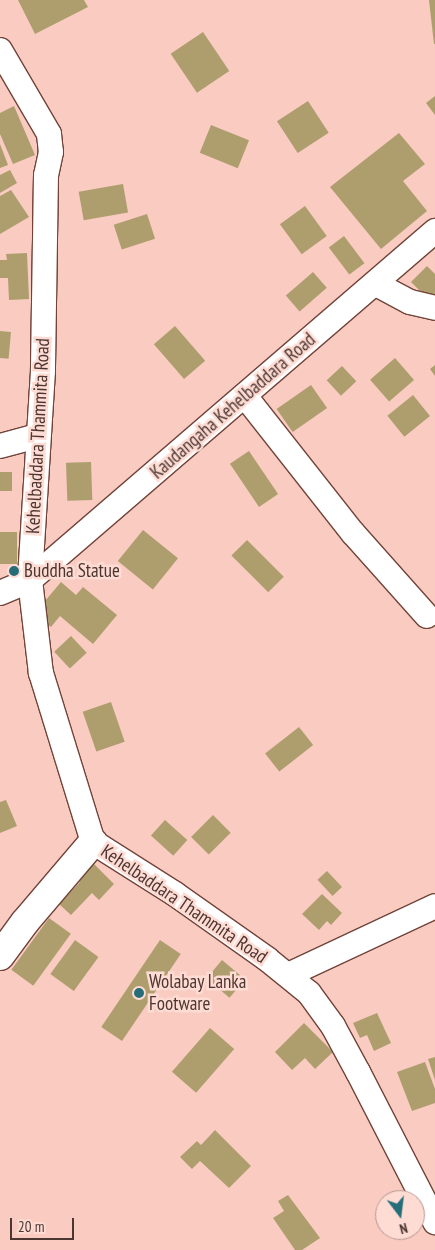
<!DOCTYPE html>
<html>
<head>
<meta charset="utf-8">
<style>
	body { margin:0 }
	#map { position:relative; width:435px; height:1250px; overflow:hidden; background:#f9cbc1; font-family:"PT Sans Narrow",sans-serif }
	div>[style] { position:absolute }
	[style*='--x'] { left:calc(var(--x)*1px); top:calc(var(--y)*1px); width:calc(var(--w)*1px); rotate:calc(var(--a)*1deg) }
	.building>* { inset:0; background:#ae9e6e; transform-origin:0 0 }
	.roads { filter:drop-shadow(1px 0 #724339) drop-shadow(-1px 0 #724339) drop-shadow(0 1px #724339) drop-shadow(0 -1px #724339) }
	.street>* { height:24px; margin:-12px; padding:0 12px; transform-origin:12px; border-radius:12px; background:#fff }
	.secondary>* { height:28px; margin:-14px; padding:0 14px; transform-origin:14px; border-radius:14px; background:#fff }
	.dots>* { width:14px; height:14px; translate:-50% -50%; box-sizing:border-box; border:2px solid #fedbd3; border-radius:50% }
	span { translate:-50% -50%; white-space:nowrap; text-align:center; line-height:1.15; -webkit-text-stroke:5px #fedbd3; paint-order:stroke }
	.street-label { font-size:19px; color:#4c3631 }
	.poi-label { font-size:19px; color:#4c3631 }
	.left { translate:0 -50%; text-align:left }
	.north { position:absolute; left:375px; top:1190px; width:50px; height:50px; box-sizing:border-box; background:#fedbd3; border:1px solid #b79992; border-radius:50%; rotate:165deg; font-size:14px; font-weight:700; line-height:20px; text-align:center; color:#4c3631 }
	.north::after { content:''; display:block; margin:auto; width:18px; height:22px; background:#266d7a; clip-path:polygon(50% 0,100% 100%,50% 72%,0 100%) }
	.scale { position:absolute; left:10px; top:1218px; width:64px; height:22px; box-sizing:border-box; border:2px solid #4c3631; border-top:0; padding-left:6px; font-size:15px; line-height:18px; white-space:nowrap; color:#4c3631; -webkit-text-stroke:4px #fedbd3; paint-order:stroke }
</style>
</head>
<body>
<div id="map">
	<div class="building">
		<div style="clip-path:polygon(18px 0,84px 0,88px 7px,35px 34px)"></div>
		<div style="clip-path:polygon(429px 0,435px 0,435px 44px,434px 44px)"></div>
		<div style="left:203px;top:32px;width:47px;height:39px;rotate:56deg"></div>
		<div style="clip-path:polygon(435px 96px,435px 115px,426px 103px)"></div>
		<div style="left:308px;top:101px;width:38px;height:37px;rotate:57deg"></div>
		<div style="clip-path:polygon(14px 106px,35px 155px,13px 164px,0 134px,0 113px)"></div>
		<div style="left:211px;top:125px;width:41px;height:30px;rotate:22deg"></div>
		<div style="clip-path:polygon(399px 133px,425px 164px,403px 181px,427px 211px,381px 249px,330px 187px)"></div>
		<div style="clip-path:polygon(0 144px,8px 165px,0 168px)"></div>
		<div style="clip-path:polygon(10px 170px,17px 183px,0 193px,0 175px)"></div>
		<div style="left:123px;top:184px;width:29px;height:45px;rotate:80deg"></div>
		<div style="clip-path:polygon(11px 190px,29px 217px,0 234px,0 196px)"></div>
		<div style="left:305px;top:206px;width:37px;height:31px;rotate:54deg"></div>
		<div style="left:147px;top:214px;width:26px;height:35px;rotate:72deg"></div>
		<div style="left:344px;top:236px;width:34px;height:19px;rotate:53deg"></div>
		<div style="clip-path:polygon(27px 253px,29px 299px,9px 300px,8px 278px,0 278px,0 260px,7px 260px,6px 254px)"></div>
		<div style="clip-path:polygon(427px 266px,435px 274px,435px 294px,429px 300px,411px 282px)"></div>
		<div style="left:313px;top:272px;width:21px;height:36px;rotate:49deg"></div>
		<div style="left:175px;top:326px;width:46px;height:28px;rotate:49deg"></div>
		<div style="left:0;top:331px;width:11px;height:27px;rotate:5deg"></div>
		<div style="left:395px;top:358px;width:29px;height:33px;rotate:49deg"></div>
		<div style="clip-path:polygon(435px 365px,435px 376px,430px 369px)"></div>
		<div style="left:342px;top:366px;width:21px;height:21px;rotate:47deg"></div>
		<div style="left:311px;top:385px;width:28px;height:42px;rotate:55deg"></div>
		<div style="left:413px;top:395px;width:27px;height:33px;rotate:51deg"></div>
		<div style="left:249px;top:451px;width:52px;height:23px;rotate:56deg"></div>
		<div style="left:91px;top:462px;width:38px;height:25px;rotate:88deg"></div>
		<div style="left:0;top:472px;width:12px;height:19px"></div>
		<div style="left:143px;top:530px;width:45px;height:40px;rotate:39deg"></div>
		<div style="left:0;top:532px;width:17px;height:32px"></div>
		<div style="left:247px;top:540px;width:52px;height:22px;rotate:45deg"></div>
		<div style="clip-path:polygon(12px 567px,18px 569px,16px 576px,10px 573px)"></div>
		<div style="clip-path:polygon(61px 582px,76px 595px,83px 587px,117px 615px,93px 644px,60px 616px,51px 627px,35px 613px)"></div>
		<div style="left:71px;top:636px;width:23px;height:23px;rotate:47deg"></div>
		<div style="left:111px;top:702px;width:42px;height:30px;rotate:71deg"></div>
		<div style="left:299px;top:727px;width:23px;height:43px;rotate:52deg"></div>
		<div style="clip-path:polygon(6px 800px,17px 826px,0 833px,0 802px)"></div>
		<div style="left:213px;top:815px;width:25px;height:31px;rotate:45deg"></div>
		<div style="left:165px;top:820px;width:30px;height:21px;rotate:42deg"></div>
		<div style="clip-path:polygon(90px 860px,114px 884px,99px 900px,92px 893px,71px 915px,59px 904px,80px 882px,74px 876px)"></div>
		<div style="left:327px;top:871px;width:22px;height:13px;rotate:47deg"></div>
		<div style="clip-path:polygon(322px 894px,342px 913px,331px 925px,327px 921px,319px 930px,302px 914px)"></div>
		<div style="left:49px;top:918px;width:27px;height:64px;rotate:36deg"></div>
		<div style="left:75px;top:940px;width:29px;height:42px;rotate:36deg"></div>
		<div style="left:160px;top:940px;width:25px;height:105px;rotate:34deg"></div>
		<div style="left:222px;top:960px;width:30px;height:24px;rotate:40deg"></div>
		<div style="clip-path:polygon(377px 1013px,391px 1043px,374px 1051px,367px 1035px,360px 1038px,353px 1023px)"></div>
		<div style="clip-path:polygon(304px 1023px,333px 1052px,315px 1069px,305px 1058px,292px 1070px,275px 1052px)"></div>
		<div style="left:210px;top:1028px;width:32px;height:58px;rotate:41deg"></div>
		<div style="clip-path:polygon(435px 1057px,435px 1080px,428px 1059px)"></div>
		<div style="clip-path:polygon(425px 1062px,435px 1089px,435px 1103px,412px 1111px,397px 1072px)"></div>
		<div style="clip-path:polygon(215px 1130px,251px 1166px,229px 1188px,200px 1161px,192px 1169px,180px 1157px,197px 1141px,201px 1145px)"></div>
		<div style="clip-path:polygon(288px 1195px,320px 1238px,302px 1250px,295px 1250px,273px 1218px,284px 1211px,278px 1201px)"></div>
	</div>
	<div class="roads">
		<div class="street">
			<div style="--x:0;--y:50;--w:97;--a:59.7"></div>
			<div style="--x:49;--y:134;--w:18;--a:84"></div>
			<div style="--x:51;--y:152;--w:24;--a:102"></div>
			<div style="--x:46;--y:175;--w:196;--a:90.9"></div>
			<div style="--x:43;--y:371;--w:209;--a:93.6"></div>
			<div style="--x:30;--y:580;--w:94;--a:83.3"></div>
			<div style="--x:41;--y:673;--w:177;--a:72.9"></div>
			<div style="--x:93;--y:842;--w:97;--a:32.4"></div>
			<div style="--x:175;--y:894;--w:113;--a:35.2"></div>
			<div style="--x:267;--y:959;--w:54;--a:39"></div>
			<div style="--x:309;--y:993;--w:41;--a:54"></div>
			<div style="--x:333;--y:1026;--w:52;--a:61.5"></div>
			<div style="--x:358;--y:1072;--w:169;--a:62.8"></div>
			<div style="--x:376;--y:284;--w:38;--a:28"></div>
			<div style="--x:410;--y:302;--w:26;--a:13"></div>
			<div style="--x:245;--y:396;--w:174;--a:51.8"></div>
			<div style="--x:353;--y:533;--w:111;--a:48.3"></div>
			<div style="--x:0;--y:446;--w:39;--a:-15"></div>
			<div style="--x:0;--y:593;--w:33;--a:-23"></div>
			<div style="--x:30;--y:580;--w:535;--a:-40.75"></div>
			<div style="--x:288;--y:975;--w:162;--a:-25.1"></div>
		</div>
		<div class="secondary">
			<div style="--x:0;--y:956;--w:42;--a:-53.7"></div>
			<div style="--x:25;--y:922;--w:105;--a:-49.6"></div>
		</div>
	</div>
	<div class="dots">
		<div style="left:14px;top:571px;background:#266d7a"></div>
		<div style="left:139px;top:993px;background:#266d7a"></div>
	</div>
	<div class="street-label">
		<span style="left:233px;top:406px;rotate:-41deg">Kaudangaha Kehelbaddara Road</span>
		<span style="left:38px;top:436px;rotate:-87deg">Kehelbaddara Thammita Road</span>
		<span style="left:184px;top:904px;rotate:34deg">Kehelbaddara Thammita Road</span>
	</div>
	<div class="poi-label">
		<span class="left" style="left:24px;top:571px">Buddha Statue</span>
		<span class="left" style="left:149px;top:993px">Wolabay Lanka<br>Footware</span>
	</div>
	<div class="north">N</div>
	<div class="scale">20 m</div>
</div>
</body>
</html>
